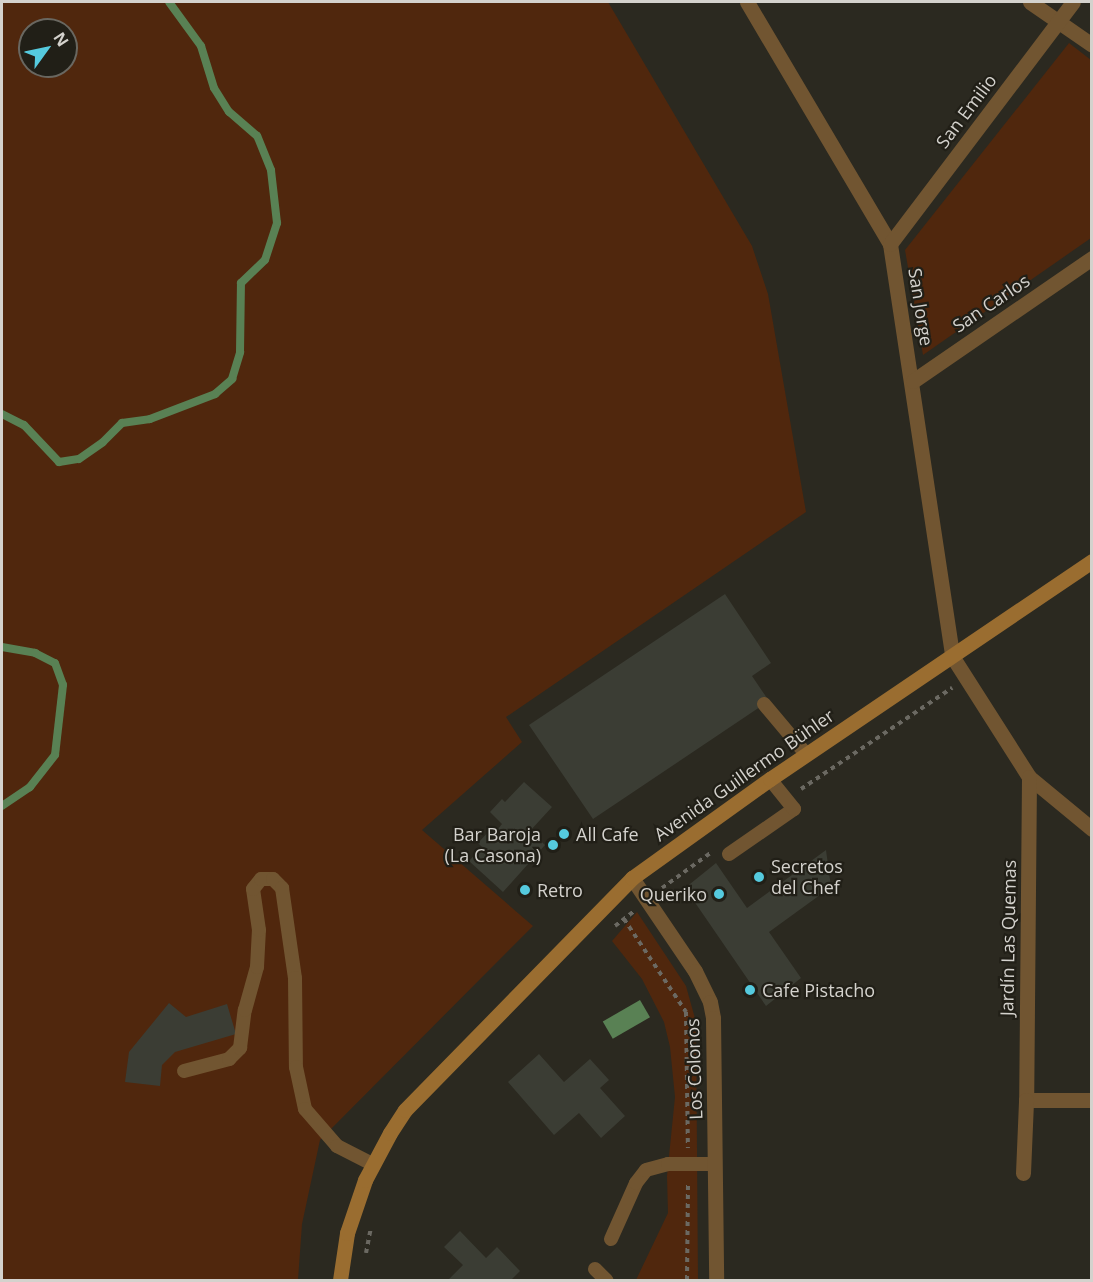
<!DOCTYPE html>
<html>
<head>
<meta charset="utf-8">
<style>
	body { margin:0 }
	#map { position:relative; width:1093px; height:1282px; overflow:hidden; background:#2b2920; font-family:"Open Sans",sans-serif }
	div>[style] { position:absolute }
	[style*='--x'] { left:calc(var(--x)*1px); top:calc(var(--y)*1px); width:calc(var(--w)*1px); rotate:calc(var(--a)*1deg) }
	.green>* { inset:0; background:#50270d }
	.water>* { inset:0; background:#598154; transform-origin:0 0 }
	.stream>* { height:8px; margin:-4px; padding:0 4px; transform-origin:4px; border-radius:4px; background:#598154 }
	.building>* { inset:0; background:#3b3d34 }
	.path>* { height:4px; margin-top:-2px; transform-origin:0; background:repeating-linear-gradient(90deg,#6b6962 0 4.5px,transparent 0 9px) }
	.service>* { height:14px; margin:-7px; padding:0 7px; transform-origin:7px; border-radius:7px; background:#715531 }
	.minor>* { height:15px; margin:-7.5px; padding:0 7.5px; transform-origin:7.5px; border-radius:7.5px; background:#715531 }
	.secondary>* { height:15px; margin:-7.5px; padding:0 7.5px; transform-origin:7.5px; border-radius:7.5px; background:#9a6d30 }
	.dots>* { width:16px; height:16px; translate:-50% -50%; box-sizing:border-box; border:3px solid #211f17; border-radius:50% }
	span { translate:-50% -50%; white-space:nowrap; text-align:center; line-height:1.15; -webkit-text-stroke:4.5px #211f17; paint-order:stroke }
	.street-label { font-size:18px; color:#d4d2cd }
	.poi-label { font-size:18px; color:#d4d2cd }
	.left { translate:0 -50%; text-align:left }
	.right { translate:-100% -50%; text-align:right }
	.frame { position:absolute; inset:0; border:3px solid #d4d2cd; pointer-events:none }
	.north { position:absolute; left:18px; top:18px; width:60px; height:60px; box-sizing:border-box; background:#211f17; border:2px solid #696760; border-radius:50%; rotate:57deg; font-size:16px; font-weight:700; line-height:24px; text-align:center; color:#d4d2cd }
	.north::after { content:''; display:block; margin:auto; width:21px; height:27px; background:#55cade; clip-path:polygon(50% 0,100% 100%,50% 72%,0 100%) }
</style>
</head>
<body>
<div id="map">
	<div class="green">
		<div style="clip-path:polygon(evenodd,2px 2px,608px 2px,752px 246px,768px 294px,806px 512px,506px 717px,522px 742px,422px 830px,533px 926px,320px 1140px,302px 1224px,298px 1280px,2px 1280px,2px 2px,30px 30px,66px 30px,66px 66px,30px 66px,30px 30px)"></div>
		<div style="clip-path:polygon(1069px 43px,1091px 60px,1091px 238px,923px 355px,905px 250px)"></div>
		<div style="clip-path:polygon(637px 912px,686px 986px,696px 1022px,698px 1280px,636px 1280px,668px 1213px,667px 1176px,675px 1097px,670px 1047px,664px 1022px,642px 979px,612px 941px)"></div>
	</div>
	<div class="water">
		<div style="left:640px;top:1000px;width:20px;height:43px;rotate:60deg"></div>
	</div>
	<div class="stream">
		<div style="--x:2;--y:414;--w:25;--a:27"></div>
		<div style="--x:24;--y:425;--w:51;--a:46.6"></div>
		<div style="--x:59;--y:462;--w:20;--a:-9"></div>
		<div style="--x:79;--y:459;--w:29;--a:-35"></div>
		<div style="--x:103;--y:442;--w:27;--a:-45"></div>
		<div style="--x:122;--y:423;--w:28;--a:-8"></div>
		<div style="--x:150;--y:419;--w:70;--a:-21"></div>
		<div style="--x:215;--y:394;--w:23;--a:-41"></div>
		<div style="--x:232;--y:379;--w:28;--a:-73"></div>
		<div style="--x:240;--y:352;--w:69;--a:-89.2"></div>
		<div style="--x:241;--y:283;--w:33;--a:-44"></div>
		<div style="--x:265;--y:260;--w:39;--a:-72"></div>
		<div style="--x:277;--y:223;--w:53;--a:-96.5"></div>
		<div style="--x:271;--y:170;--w:37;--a:-112"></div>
		<div style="--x:257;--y:136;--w:37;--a:-139"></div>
		<div style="--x:229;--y:112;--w:28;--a:-122"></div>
		<div style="--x:214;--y:88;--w:44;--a:-107.2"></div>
		<div style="--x:201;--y:46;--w:54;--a:-126"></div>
		<div style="--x:2;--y:647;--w:34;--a:10"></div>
		<div style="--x:35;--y:653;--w:22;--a:27"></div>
		<div style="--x:55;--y:663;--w:23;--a:70"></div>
		<div style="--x:63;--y:685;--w:70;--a:96.5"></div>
		<div style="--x:55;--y:755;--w:41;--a:128"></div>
		<div style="--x:30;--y:787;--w:34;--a:146"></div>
	</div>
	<div class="building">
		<div style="clip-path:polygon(725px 594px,771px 663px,752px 676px,769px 701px,593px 819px,529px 725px)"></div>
		<div style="clip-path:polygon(524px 782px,552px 807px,530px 831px,545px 845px,503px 892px,469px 861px,482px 847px,478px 843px,490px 830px,494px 834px,502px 824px,490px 812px,502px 799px,505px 802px)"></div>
		<div style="clip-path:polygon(826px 850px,831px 887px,769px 932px,801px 978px,766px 1006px,685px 888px,716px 863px,747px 908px)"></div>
		<div style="clip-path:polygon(169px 1003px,186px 1017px,227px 1004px,236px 1034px,175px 1052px,162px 1065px,160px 1086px,125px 1082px,129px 1052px)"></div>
		<div style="clip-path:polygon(539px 1054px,564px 1082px,590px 1059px,609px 1080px,600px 1088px,625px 1116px,601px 1138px,579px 1113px,554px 1135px,508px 1082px)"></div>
		<div style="clip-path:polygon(460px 1231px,486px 1258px,497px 1247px,520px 1271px,511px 1280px,448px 1280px,463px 1265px,444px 1247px)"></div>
	</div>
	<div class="path">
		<div style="--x:801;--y:789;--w:182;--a:-33.8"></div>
		<div style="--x:662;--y:888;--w:62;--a:-35.8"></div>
		<div style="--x:624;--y:919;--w:112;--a:56.3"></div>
		<div style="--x:686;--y:1012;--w:136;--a:89.2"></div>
		<div style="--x:615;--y:926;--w:23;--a:-38"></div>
		<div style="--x:366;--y:1253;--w:25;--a:-79"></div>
		<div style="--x:687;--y:1280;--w:98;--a:-89.4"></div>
	</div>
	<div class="service">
		<div style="--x:764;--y:704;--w:65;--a:50"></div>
		<div style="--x:729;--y:854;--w:79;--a:-34.7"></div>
		<div style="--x:794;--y:809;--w:38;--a:-129"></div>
		<div style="--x:184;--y:1071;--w:47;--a:-14.9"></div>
		<div style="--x:229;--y:1059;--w:16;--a:-45"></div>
		<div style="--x:240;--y:1048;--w:38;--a:-83"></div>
		<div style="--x:245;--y:1010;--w:45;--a:-74.4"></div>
		<div style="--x:257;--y:967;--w:37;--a:-87"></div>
		<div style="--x:259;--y:930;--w:41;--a:-98.3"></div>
		<div style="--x:253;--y:889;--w:13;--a:-51"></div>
		<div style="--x:261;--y:879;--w:12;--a:0"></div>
		<div style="--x:273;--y:879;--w:13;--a:45"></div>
		<div style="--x:282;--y:888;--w:91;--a:81.8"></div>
		<div style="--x:295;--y:978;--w:89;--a:89.4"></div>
		<div style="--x:296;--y:1067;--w:43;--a:77.9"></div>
		<div style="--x:305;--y:1109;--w:49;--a:49.1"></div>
		<div style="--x:337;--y:1146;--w:39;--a:27"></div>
		<div style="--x:611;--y:1239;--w:61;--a:-65.9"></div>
		<div style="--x:636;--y:1183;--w:16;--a:-52"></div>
		<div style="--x:646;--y:1170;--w:23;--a:-15"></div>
		<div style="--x:668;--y:1164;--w:47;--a:0"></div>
		<div style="--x:595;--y:1269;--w:16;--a:45"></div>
	</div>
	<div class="minor">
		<div style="--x:747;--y:2;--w:281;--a:59.4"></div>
		<div style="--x:890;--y:244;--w:417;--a:81.4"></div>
		<div style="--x:952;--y:656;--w:143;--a:57.5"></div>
		<div style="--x:1029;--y:777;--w:82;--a:39.5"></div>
		<div style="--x:1030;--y:2;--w:75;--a:34.7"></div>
		<div style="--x:890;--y:244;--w:303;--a:-52.9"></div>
		<div style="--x:913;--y:381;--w:217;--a:-34.5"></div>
		<div style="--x:1029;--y:777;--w:323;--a:90.5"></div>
		<div style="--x:1026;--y:1100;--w:66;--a:0"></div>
		<div style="--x:632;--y:878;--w:112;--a:55.9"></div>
		<div style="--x:695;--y:971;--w:34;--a:64"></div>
		<div style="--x:710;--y:1002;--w:16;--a:79"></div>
		<div style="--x:713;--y:1018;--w:262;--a:89.3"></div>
		<div style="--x:1023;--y:1173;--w:73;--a:-87.6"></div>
	</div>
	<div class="secondary">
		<div style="--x:340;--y:1280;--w:48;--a:-81.5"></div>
		<div style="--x:347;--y:1233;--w:56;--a:-71.2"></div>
		<div style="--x:365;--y:1180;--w:53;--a:-62"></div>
		<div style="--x:390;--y:1133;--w:27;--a:-57"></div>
		<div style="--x:405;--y:1110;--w:325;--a:-45.6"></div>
		<div style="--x:632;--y:878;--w:170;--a:-35.7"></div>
		<div style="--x:770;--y:779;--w:389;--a:-34.1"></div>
	</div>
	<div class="dots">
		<div style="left:564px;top:834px;background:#55cade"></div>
		<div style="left:553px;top:845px;background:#55cade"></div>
		<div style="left:759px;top:877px;background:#55cade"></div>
		<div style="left:525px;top:890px;background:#55cade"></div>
		<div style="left:719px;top:894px;background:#55cade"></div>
		<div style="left:750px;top:990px;background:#55cade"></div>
	</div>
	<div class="street-label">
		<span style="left:966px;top:111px;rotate:-53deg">San Emilio</span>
		<span style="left:991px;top:303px;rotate:-34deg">San Carlos</span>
		<span style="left:921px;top:307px;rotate:81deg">San Jorge</span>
		<span style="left:744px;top:775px;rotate:-35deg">Avenida Guillermo Bühler</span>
		<span style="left:1008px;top:938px;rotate:-89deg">Jardín Las Quemas</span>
		<span style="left:694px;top:1069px;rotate:-92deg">Los Colonos</span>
	</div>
	<div class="poi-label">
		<span class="left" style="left:576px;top:834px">All Cafe</span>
		<span class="right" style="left:541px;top:845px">Bar Baroja<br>(La Casona)</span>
		<span class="left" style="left:771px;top:877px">Secretos<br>del Chef</span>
		<span class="left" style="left:537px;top:890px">Retro</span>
		<span class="right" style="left:707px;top:894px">Queriko</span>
		<span class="left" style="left:762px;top:990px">Cafe Pistacho</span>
	</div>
	<div class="frame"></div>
	<div class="north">N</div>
</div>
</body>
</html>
